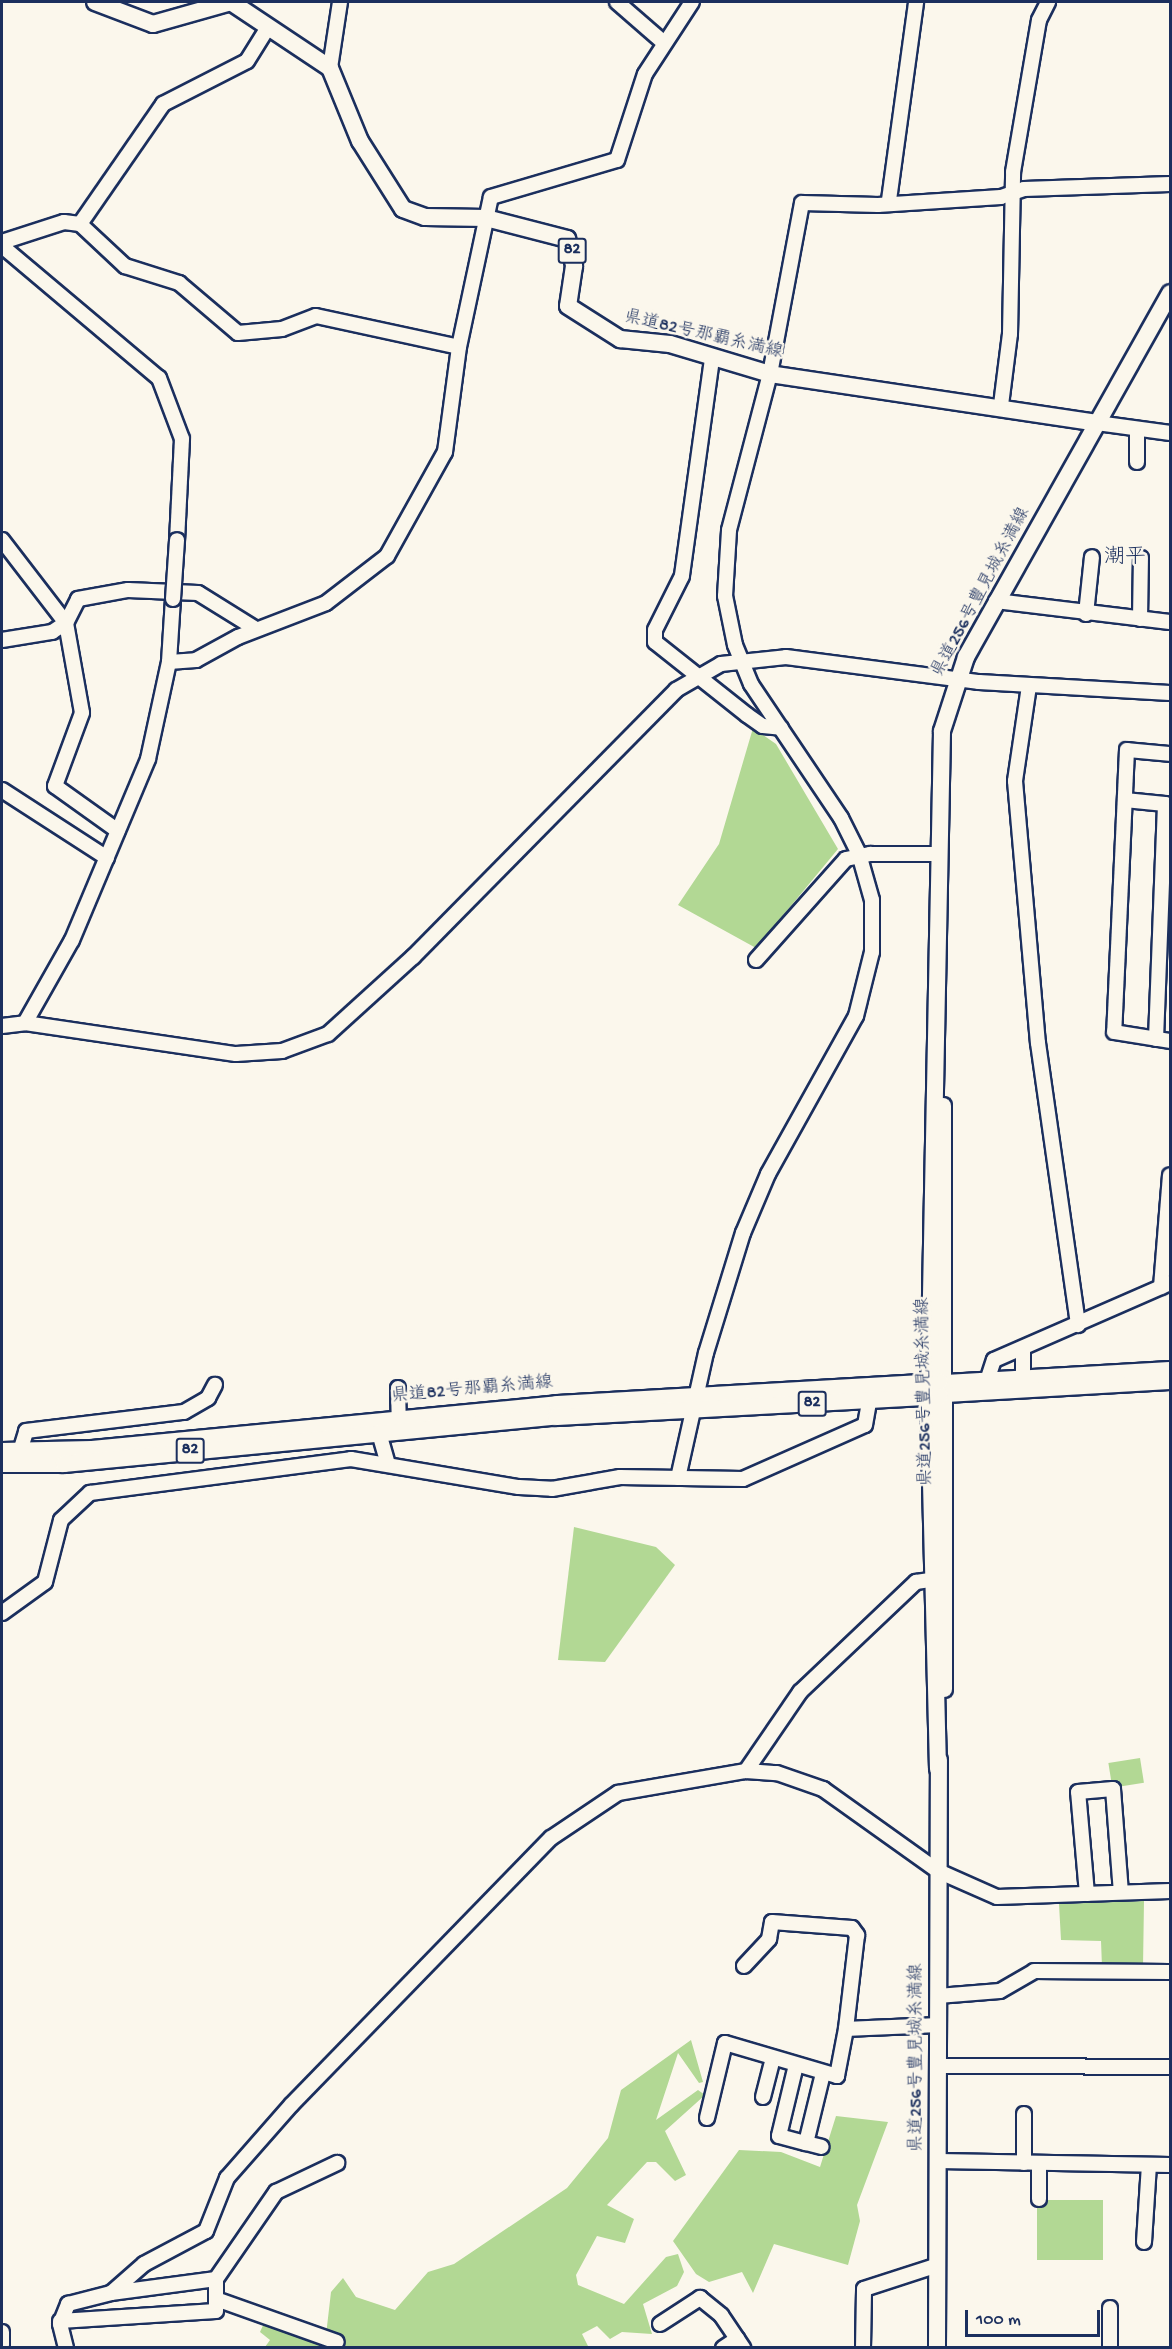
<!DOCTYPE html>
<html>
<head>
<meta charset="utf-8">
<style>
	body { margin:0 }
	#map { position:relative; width:1172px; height:2349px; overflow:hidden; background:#fbf7ec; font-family:"Gochi Hand","Klee One",sans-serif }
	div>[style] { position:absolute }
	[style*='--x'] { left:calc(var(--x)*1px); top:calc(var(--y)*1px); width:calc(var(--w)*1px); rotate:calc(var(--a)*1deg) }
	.green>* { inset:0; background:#b2d894; transform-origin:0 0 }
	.roads { filter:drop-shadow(2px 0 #1b2f5e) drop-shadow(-2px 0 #1b2f5e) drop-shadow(0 2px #1b2f5e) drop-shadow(0 -2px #1b2f5e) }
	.minor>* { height:14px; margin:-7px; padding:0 7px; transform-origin:7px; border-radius:7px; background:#fbf7ec }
	.major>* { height:16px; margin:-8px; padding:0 8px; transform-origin:8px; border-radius:8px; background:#fbf7ec }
	.bridges { filter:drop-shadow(2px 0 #1b2f5e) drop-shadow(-2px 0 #1b2f5e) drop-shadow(0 2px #1b2f5e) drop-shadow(0 -2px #1b2f5e) }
	.minor-bridge>* { height:14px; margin:-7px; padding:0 7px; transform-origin:7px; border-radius:7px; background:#fbf7ec }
	span { translate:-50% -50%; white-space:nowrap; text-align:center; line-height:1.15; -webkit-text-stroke:5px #fbf7ec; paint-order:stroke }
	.shield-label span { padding:2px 4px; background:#fbf7ec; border:2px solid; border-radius:4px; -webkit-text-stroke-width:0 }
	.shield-label { font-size:16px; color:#1b2f5e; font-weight:700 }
	.street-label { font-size:18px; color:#1b2f5e }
	.quarter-label { font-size:21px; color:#1b2f5e }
	.frame { position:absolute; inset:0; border:3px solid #1b2f5e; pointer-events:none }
	.scale { position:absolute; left:965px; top:2310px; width:135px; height:27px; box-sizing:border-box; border:3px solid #1b2f5e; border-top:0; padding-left:8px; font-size:18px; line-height:21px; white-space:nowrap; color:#1b2f5e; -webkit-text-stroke:4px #fbf7ec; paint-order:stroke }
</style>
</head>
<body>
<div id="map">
	<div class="green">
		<div style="clip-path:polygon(753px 728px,776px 744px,838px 849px,756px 948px,678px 905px,719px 844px)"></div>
		<div style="clip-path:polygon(574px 1527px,656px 1547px,675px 1565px,605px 1662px,558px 1660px)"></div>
		<div style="left:1140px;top:1758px;width:25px;height:32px;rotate:81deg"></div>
		<div style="clip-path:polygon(1144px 1901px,1143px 1967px,1102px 1967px,1101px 1941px,1061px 1940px,1059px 1904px)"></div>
		<div style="clip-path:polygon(691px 2040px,703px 2082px,699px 2083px,678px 2053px,656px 2120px,698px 2090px,705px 2095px,665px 2131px,686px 2175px,675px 2181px,656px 2162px,647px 2162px,607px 2205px,634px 2219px,625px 2243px,597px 2236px,576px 2275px,578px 2285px,624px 2304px,666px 2257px,678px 2254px,684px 2272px,677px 2286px,643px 2304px,652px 2334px,622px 2332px,610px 2339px,597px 2326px,582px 2334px,589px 2348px,347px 2348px,326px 2335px,331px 2292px,343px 2278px,356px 2297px,395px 2310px,428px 2272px,454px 2264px,567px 2188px,608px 2138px,621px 2090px)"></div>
		<div style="clip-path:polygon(836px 2116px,888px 2122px,857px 2205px,860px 2221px,848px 2265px,774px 2244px,753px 2293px,742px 2272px,709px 2282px,696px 2274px,673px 2241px,739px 2150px,781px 2152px,820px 2167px)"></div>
		<div style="left:1103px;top:2200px;width:60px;height:66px;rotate:90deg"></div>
		<div style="clip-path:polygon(265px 2321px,325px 2342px,324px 2347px,265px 2347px,270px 2340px,260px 2332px)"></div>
	</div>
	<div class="roads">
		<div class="minor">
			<div style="--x:617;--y:2;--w:61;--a:41"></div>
			<div style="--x:330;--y:68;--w:67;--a:-81.4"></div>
			<div style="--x:889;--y:200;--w:200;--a:-82.2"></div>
			<div style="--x:80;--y:224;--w:146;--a:-55.3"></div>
			<div style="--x:163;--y:104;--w:94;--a:-27.1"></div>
			<div style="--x:247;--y:61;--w:40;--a:-58"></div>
			<div style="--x:2;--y:242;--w:65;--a:-17.9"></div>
			<div style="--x:64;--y:222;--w:16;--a:7"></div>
			<div style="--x:80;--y:224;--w:62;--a:43"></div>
			<div style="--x:125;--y:266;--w:57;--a:17.5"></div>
			<div style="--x:179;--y:283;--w:77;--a:40.3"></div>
			<div style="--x:238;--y:333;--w:44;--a:-5.2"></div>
			<div style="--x:282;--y:329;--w:36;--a:-21"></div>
			<div style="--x:316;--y:316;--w:146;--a:12.2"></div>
			<div style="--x:2;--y:246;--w:205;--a:40.1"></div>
			<div style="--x:159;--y:378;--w:65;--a:69.3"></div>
			<div style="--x:182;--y:439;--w:101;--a:92.8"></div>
			<div style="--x:712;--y:359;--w:219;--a:97.9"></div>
			<div style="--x:682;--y:576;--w:60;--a:116.6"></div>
			<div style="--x:655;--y:630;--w:12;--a:90"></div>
			<div style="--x:655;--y:642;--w:117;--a:38.4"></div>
			<div style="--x:747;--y:715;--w:19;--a:35"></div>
			<div style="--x:763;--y:726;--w:18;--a:6"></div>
			<div style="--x:1001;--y:405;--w:72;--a:-82.8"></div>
			<div style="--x:1010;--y:334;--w:162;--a:-88.9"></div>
			<div style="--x:1013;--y:172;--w:154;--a:-80.3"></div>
			<div style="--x:1039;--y:20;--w:20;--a:-63"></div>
			<div style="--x:1097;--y:423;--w:74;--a:7.8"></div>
			<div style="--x:1137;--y:462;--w:33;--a:-90"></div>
			<div style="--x:2;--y:540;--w:105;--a:52.4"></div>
			<div style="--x:66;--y:623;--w:91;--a:79.9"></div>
			<div style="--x:82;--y:713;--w:78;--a:110.3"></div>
			<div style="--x:55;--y:786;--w:77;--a:35.5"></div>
			<div style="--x:996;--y:601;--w:175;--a:6.9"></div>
			<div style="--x:1086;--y:614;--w:57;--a:-84"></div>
			<div style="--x:1140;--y:619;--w:61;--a:-89.1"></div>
			<div style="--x:2;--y:640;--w:51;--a:-9.1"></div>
			<div style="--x:52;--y:632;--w:17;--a:-33"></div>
			<div style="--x:66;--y:623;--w:27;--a:-63"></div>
			<div style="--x:78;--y:599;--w:51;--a:-10.2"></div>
			<div style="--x:128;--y:590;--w:70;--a:2.5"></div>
			<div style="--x:198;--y:593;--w:68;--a:31.8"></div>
			<div style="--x:169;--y:662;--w:27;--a:-4"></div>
			<div style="--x:196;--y:660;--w:48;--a:-28.7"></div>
			<div style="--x:238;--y:637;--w:94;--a:-21.1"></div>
			<div style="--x:326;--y:603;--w:77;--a:-37.6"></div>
			<div style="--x:387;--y:556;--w:119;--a:-60.9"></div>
			<div style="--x:445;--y:452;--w:106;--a:-82.4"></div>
			<div style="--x:459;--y:347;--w:153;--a:-78"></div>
			<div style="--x:491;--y:197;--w:131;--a:-16.4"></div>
			<div style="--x:617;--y:160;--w:90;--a:-72"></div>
			<div style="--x:645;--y:74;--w:86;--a:-56.9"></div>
			<div style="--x:1029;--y:686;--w:96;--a:98.4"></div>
			<div style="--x:1015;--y:781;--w:263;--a:85"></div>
			<div style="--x:1038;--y:1043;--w:285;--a:81.9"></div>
			<div style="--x:1170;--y:754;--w:43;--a:-174.7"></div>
			<div style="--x:1127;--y:750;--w:282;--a:92.6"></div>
			<div style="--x:1114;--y:1032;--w:57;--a:9.1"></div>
			<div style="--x:2;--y:790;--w:125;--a:32.9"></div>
			<div style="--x:1125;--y:800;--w:40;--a:5.7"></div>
			<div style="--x:756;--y:960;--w:135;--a:-48.3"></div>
			<div style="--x:846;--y:859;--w:25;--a:-12"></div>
			<div style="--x:870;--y:854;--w:68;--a:0"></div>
			<div style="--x:25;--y:1023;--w:95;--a:-60.5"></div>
			<div style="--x:72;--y:940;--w:196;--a:-67.2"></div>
			<div style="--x:148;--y:759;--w:99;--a:-77.8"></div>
			<div style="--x:169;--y:662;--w:63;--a:-86.4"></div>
			<div style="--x:2;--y:1026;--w:23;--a:-7"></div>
			<div style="--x:25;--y:1023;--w:213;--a:8.4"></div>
			<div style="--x:236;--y:1054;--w:46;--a:-3.7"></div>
			<div style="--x:282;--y:1051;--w:49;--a:-20.3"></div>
			<div style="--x:328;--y:1034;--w:115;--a:-42.2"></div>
			<div style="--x:413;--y:957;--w:375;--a:-45.4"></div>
			<div style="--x:676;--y:690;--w:52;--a:-30"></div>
			<div style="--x:721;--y:664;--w:65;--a:-6.1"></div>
			<div style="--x:786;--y:657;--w:195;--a:7.4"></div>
			<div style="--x:979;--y:682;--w:191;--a:3.3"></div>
			<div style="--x:1156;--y:1039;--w:235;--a:-87.8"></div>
			<div style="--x:1165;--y:804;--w:5;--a:11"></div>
			<div style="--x:1161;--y:1287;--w:112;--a:-85.4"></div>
			<div style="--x:1023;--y:1376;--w:28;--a:-90"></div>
			<div style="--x:988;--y:1378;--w:19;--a:-72"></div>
			<div style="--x:994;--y:1360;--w:192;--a:-23.6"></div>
			<div style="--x:946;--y:1382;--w:224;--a:-3.3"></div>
			<div style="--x:398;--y:1388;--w:40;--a:88.6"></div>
			<div style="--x:946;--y:1395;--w:224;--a:-3.3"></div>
			<div style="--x:377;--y:1426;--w:36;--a:74"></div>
			<div style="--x:18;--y:1458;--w:28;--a:-73"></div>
			<div style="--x:26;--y:1431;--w:159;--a:-6.9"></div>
			<div style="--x:184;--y:1412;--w:28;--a:-30"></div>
			<div style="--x:208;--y:1398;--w:15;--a:-62"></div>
			<div style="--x:678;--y:1478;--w:128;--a:-77.4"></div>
			<div style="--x:706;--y:1353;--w:126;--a:-72.9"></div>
			<div style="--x:743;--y:1233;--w:64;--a:-67"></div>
			<div style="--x:768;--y:1174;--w:181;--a:-60.9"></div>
			<div style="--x:856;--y:1016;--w:66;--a:-76"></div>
			<div style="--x:872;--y:952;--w:52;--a:-90"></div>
			<div style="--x:872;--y:900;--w:48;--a:-105.8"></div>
			<div style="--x:859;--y:854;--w:40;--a:-116.6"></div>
			<div style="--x:841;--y:818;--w:161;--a:-123.9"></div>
			<div style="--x:751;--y:684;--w:42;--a:-112.3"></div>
			<div style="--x:735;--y:645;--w:50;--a:-101.5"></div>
			<div style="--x:725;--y:596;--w:66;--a:-86.5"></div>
			<div style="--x:729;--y:530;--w:161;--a:-75.3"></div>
			<div style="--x:770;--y:374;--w:174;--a:-79.4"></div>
			<div style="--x:802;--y:203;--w:76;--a:1.5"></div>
			<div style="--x:878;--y:205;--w:123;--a:-3.7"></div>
			<div style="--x:1001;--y:197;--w:24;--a:-19"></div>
			<div style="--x:1024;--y:189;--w:146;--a:-2"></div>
			<div style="--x:2;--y:1613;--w:53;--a:-35.8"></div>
			<div style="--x:45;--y:1582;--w:64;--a:-75.5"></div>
			<div style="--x:61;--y:1520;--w:40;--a:-43"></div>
			<div style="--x:90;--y:1493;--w:263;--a:-7.4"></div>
			<div style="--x:351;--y:1459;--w:170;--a:9.5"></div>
			<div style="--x:519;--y:1487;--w:33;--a:3"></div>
			<div style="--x:552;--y:1489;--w:69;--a:-10"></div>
			<div style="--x:620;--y:1477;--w:123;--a:0.9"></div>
			<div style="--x:743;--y:1479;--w:133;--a:-23.9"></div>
			<div style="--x:865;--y:1425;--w:36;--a:-80"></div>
			<div style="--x:746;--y:1771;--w:96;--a:-55.6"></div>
			<div style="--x:800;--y:1692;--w:160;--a:-43.5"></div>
			<div style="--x:916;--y:1582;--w:14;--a:-8"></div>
			<div style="--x:1087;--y:1894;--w:102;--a:-95"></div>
			<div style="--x:1078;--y:1792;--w:35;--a:-5"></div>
			<div style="--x:1113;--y:1789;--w:103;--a:85.6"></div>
			<div style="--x:744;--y:1966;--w:37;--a:-47"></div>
			<div style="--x:769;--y:1939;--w:17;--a:-80"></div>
			<div style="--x:772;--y:1922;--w:80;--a:4.3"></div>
			<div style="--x:852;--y:1928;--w:9;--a:54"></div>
			<div style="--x:857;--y:1935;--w:95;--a:96.7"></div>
			<div style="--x:938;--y:1996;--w:62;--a:-4.6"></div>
			<div style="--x:1000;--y:1991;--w:39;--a:-30"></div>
			<div style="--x:1034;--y:1971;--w:136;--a:0.4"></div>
			<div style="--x:796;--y:2065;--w:73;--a:103.5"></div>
			<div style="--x:779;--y:2136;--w:28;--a:15"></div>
			<div style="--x:806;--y:2143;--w:72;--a:-76.3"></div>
			<div style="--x:938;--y:2066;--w:232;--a:0.2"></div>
			<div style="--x:763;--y:2097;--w:40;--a:-75.6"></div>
			<div style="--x:1024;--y:2114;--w:49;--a:90"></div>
			<div style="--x:707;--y:2118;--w:77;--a:-76.5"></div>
			<div style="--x:725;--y:2043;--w:117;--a:16.4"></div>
			<div style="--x:837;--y:2076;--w:48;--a:-79.2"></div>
			<div style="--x:846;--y:2029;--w:92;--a:-2.5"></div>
			<div style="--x:806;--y:2143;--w:16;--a:14"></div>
			<div style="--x:938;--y:2161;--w:232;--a:1"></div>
			<div style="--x:1039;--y:2163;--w:36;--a:90"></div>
			<div style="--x:1144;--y:2242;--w:77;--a:-86.3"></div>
			<div style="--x:111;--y:2293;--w:106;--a:-7.6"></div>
			<div style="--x:216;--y:2299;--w:128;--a:19.6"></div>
			<div style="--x:60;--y:2321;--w:156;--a:-3.7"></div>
			<div style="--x:216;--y:2311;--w:32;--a:-90"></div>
			<div style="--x:216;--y:2279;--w:106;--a:-55.4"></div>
			<div style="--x:276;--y:2192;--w:68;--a:-25.4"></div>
			<div style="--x:660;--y:2324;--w:48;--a:-33"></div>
			<div style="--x:700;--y:2298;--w:27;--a:39"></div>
			<div style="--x:721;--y:2315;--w:40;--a:56"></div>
			<div style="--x:2;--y:2332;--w:13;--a:90"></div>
			<div style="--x:66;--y:2348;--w:25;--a:-104"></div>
			<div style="--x:60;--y:2324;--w:22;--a:-68"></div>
			<div style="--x:68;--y:2304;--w:44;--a:-14.3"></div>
			<div style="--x:111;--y:2293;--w:44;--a:-41.3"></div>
			<div style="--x:144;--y:2264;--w:70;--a:-28"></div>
			<div style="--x:206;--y:2231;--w:57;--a:-68.4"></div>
			<div style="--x:227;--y:2178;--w:98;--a:-48.7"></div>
			<div style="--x:292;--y:2104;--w:371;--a:-45.8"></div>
			<div style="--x:551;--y:1838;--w:81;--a:-33.9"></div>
			<div style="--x:618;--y:1793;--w:130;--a:-9.8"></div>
			<div style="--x:746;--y:1771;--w:31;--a:4"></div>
			<div style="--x:777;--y:1773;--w:49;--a:19.2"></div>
			<div style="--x:823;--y:1789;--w:141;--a:35.5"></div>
			<div style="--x:938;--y:1871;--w:64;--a:23.8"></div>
			<div style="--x:997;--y:1897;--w:173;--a:-2"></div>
			<div style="--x:723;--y:2348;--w:17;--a:-33"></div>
			<div style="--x:863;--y:2348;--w:59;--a:-89"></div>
			<div style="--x:864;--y:2289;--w:75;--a:-17.9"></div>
			<div style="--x:1110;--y:2348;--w:40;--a:-90"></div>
		</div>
		<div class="major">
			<div style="--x:95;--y:2;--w:62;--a:20.8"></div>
			<div style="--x:153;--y:24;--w:81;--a:-15.8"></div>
			<div style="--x:231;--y:2;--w:119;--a:33.7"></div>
			<div style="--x:330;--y:68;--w:79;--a:67.7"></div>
			<div style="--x:360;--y:141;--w:80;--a:57.7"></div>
			<div style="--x:403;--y:209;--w:23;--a:20"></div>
			<div style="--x:425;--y:217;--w:61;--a:0.9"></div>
			<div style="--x:486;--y:218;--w:84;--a:14.5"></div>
			<div style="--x:567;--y:239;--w:28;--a:75"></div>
			<div style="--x:574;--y:266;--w:40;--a:98.5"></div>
			<div style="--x:568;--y:306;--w:62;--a:32.4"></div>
			<div style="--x:620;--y:339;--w:50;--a:5.7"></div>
			<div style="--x:670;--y:344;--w:104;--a:16.7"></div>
			<div style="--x:770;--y:374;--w:331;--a:8.5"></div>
			<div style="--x:943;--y:1106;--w:583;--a:89.9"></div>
			<div style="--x:2;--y:1451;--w:90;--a:-1.3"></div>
			<div style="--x:92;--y:1449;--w:467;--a:-5.5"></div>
			<div style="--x:557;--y:1404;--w:383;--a:-3.3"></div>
			<div style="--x:2;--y:1464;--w:62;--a:0"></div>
			<div style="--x:64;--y:1464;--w:494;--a:-5.5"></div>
			<div style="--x:556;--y:1417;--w:384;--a:-3.1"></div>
			<div style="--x:938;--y:1769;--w:372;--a:-91.4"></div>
			<div style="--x:929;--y:1397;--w:666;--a:-88.88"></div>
			<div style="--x:942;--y:731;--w:78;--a:-72"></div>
			<div style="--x:966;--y:657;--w:417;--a:-60.7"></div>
			<div style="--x:937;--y:2348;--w:588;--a:-89.81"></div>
		</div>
	</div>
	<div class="bridges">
		<div class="minor-bridge">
			<div style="--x:173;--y:599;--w:59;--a:-86.1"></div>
		</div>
	</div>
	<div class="shield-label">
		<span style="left:572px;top:251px">82</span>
		<span style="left:812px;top:1404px">82</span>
		<span style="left:190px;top:1451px">82</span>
	</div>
	<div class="street-label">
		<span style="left:703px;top:336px;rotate:13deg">県道82号那覇糸満線</span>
		<span style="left:982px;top:593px;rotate:-62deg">県道256号豊見城糸満線</span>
		<span style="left:472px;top:1391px;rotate:-5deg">県道82号那覇糸満線</span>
		<span style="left:926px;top:1392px;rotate:-91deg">県道256号豊見城糸満線</span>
		<span style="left:918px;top:2058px;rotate:-90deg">県道256号豊見城糸満線</span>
	</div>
	<div class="quarter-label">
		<span style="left:1125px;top:559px">潮平</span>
	</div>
	<div class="frame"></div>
	<div class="scale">100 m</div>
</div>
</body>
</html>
